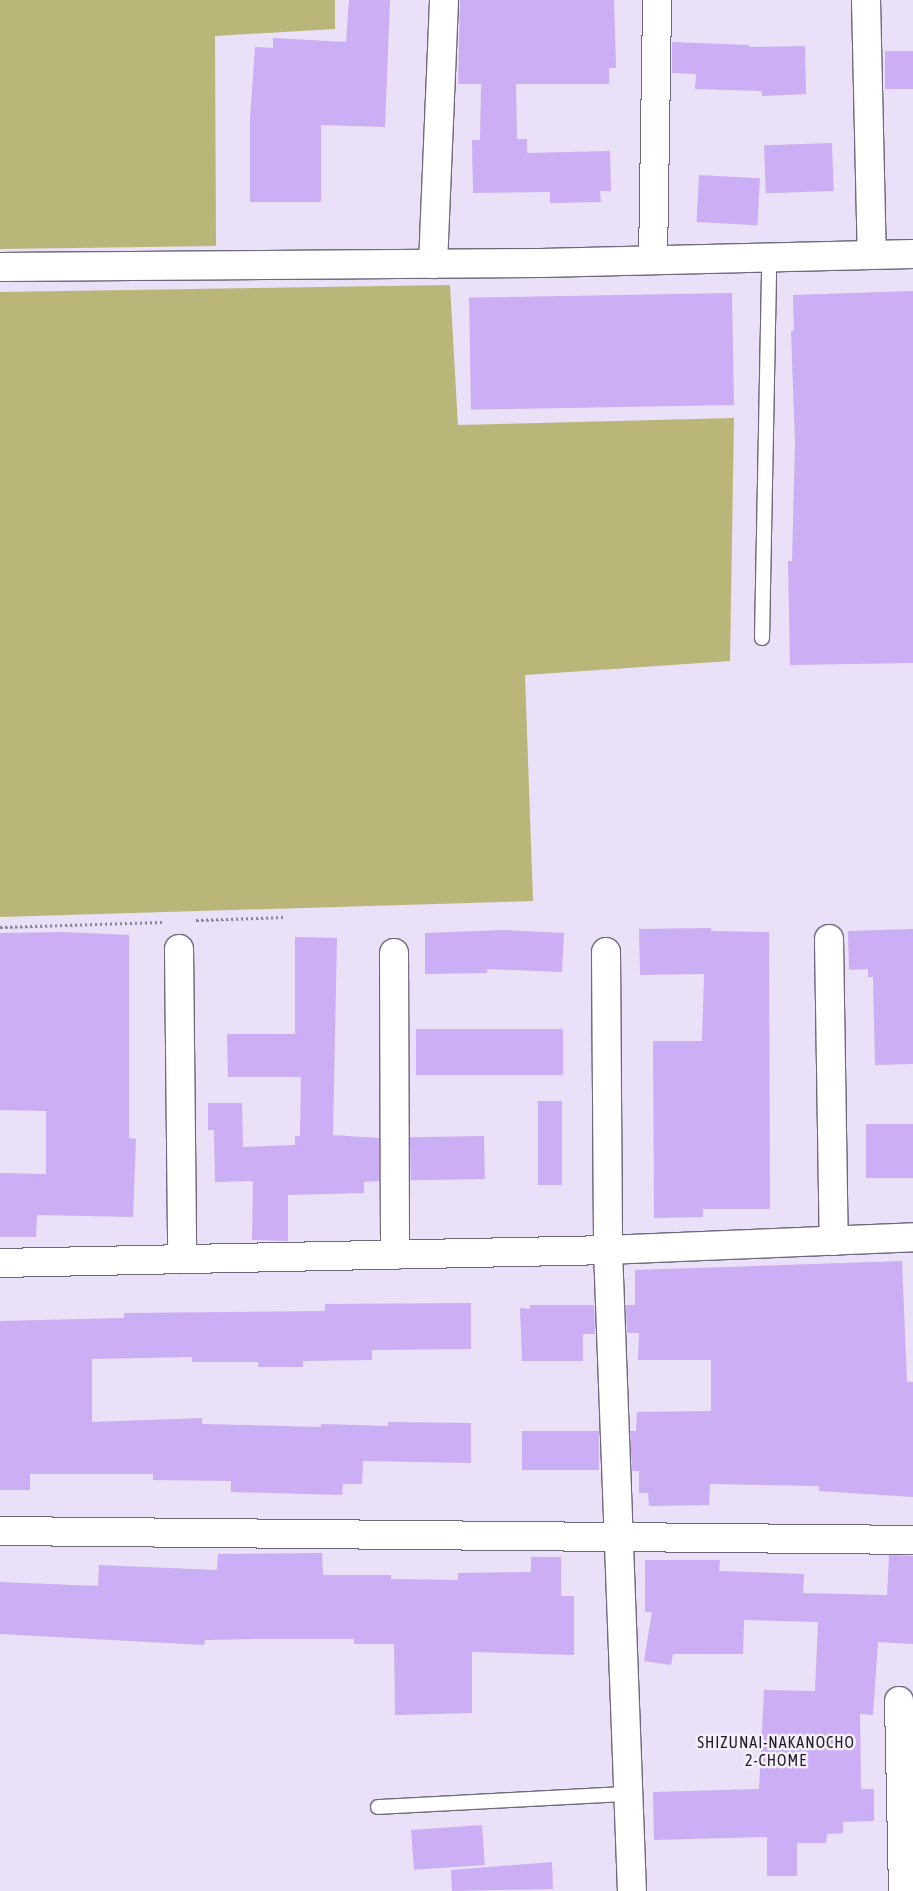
<!DOCTYPE html>
<html>
<head>
<meta charset="utf-8">
<style>
	body { margin:0 }
	#map { position:relative; width:913px; height:1891px; overflow:hidden; background:#eae0f7; font-family:"Asap Condensed",sans-serif }
	div>[style] { position:absolute }
	[style*='--x'] { left:calc(var(--x)*1px); top:calc(var(--y)*1px); width:calc(var(--w)*1px); rotate:calc(var(--a)*1deg) }
	.green>* { inset:0; background:#bab679 }
	.building>* { inset:0; background:#ccaef4; transform-origin:0 0 }
	.path>* { height:3px; margin-top:-1.5px; transform-origin:0; background:repeating-linear-gradient(90deg,#8c8595 0 2.5px,transparent 0 5px) }
	.roads { filter:drop-shadow(1px 0 #70687c) drop-shadow(-1px 0 #70687c) drop-shadow(0 1px #70687c) drop-shadow(0 -1px #70687c) }
	.lane>* { height:14px; margin:-7px; padding:0 7px; transform-origin:7px; border-radius:7px; background:#fff }
	.street>* { height:28px; margin:-14px; padding:0 14px; transform-origin:14px; border-radius:14px; background:#fff }
	.secondary>* { height:28px; margin:-14px; padding:0 14px; transform-origin:14px; border-radius:14px; background:#fff }
	span { translate:-50% -50%; white-space:nowrap; text-align:center; line-height:1.15; -webkit-text-stroke:5px #f5effd; paint-order:stroke }
	.neighbourhood-label { font-size:16px; color:#201d25; letter-spacing:1px }
</style>
</head>
<body>
<div id="map">
	<div class="green">
		<div style="clip-path:polygon(0 0,335px 0,335px 29px,215px 36px,216px 246px,0 249px)"></div>
		<div style="clip-path:polygon(450px 285px,458px 425px,734px 418px,730px 661px,525px 675px,533px 901px,0 917px,0 292px)"></div>
	</div>
	<div class="building">
		<div style="clip-path:polygon(349px 0,390px 0,385px 127px,321px 125px,321px 202px,250px 202px,250px 119px,255px 47px,273px 48px,273px 38px,346px 42px)"></div>
		<div style="clip-path:polygon(460px 0,614px 0,616px 68px,609px 68px,609px 84px,516px 84px,517px 139px,527px 139px,527px 153px,610px 151px,611px 191px,600px 191px,601px 202px,550px 203px,550px 192px,473px 193px,472px 140px,480px 140px,481px 84px,458px 84px)"></div>
		<div style="clip-path:polygon(672px 42px,749px 45px,749px 47px,805px 46px,806px 94px,762px 96px,762px 91px,695px 89px,696px 74px,672px 73px)"></div>
		<div style="left:913px;top:51px;width:38px;height:28px;rotate:90deg"></div>
		<div style="left:832px;top:143px;width:48px;height:68px;rotate:88deg"></div>
		<div style="left:699px;top:175px;width:61px;height:47px;rotate:3deg"></div>
		<div style="clip-path:polygon(913px 291px,913px 663px,790px 665px,788px 561px,792px 561px,795px 443px,791px 331px,794px 331px,793px 295px)"></div>
		<div style="left:732px;top:293px;width:112px;height:263px;rotate:89deg"></div>
		<div style="clip-path:polygon(711px 928px,711px 931px,769px 932px,770px 1209px,703px 1209px,703px 1217px,654px 1218px,653px 1041px,702px 1041px,704px 974px,640px 975px,639px 929px)"></div>
		<div style="clip-path:polygon(913px 929px,913px 1064px,875px 1065px,873px 977px,868px 977px,868px 969px,849px 970px,848px 931px)"></div>
		<div style="clip-path:polygon(504px 930px,564px 933px,562px 972px,487px 969px,487px 973px,425px 974px,425px 933px)"></div>
		<div style="clip-path:polygon(63px 932px,129px 935px,129px 1138px,136px 1139px,133px 1217px,37px 1215px,36px 1237px,0 1237px,0 1173px,46px 1174px,46px 1111px,0 1110px,0 933px)"></div>
		<div style="clip-path:polygon(295px 937px,337px 938px,333px 1135px,379px 1138px,379px 1181px,364px 1182px,364px 1193px,288px 1195px,288px 1241px,252px 1240px,253px 1181px,215px 1182px,214px 1130px,208px 1130px,208px 1103px,242px 1103px,243px 1147px,295px 1145px,295px 1136px,300px 1136px,301px 1077px,228px 1077px,227px 1034px,295px 1034px)"></div>
		<div style="left:416px;top:1029px;width:147px;height:46px"></div>
		<div style="left:538px;top:1101px;width:24px;height:84px"></div>
		<div style="left:913px;top:1124px;width:54px;height:47px;rotate:90deg"></div>
		<div style="left:484px;top:1136px;width:43px;height:74px;rotate:89deg"></div>
		<div style="clip-path:polygon(902px 1261px,907px 1382px,913px 1382px,913px 1497px,819px 1491px,819px 1486px,710px 1484px,709px 1505px,649px 1506px,648px 1493px,639px 1493px,639px 1471px,632px 1471px,630px 1431px,636px 1431px,637px 1412px,711px 1411px,711px 1360px,638px 1360px,639px 1333px,627px 1333px,626px 1305px,635px 1305px,635px 1270px)"></div>
		<div style="clip-path:polygon(471px 1303px,471px 1349px,372px 1350px,372px 1360px,303px 1361px,303px 1367px,258px 1367px,258px 1362px,192px 1362px,192px 1357px,92px 1359px,92px 1422px,202px 1418px,202px 1424px,321px 1427px,321px 1424px,388px 1426px,388px 1422px,471px 1423px,471px 1463px,363px 1461px,362px 1484px,343px 1484px,342px 1495px,231px 1492px,231px 1481px,153px 1480px,153px 1474px,30px 1474px,30px 1490px,0 1490px,0 1321px,124px 1318px,124px 1313px,325px 1311px,325px 1304px)"></div>
		<div style="clip-path:polygon(530px 1305px,594px 1305px,595px 1334px,583px 1334px,583px 1361px,522px 1361px,520px 1308px,530px 1309px)"></div>
		<div style="left:522px;top:1431px;width:77px;height:39px"></div>
		<div style="clip-path:polygon(322px 1553px,323px 1575px,391px 1575px,391px 1579px,458px 1580px,458px 1573px,531px 1572px,531px 1557px,561px 1557px,561px 1596px,574px 1596px,574px 1655px,472px 1652px,472px 1713px,395px 1715px,394px 1644px,354px 1644px,354px 1639px,260px 1639px,205px 1640px,204px 1645px,0 1634px,0 1582px,98px 1586px,99px 1565px,217px 1570px,218px 1554px)"></div>
		<div style="clip-path:polygon(889px 1555px,913px 1556px,913px 1644px,878px 1642px,873px 1715px,860px 1714px,861px 1789px,874px 1789px,874px 1821px,843px 1822px,843px 1833px,827px 1834px,826px 1843px,797px 1843px,797px 1876px,767px 1876px,767px 1837px,654px 1840px,653px 1792px,759px 1789px,764px 1690px,815px 1691px,818px 1622px,744px 1620px,743px 1654px,673px 1654px,671px 1665px,644px 1661px,652px 1612px,645px 1612px,645px 1560px,720px 1560px,719px 1571px,804px 1574px,803px 1593px,887px 1595px)"></div>
		<div style="left:482px;top:1825px;width:40px;height:71px;rotate:86deg"></div>
		<div style="clip-path:polygon(552px 1862px,553px 1889px,452px 1891px,451px 1870px)"></div>
	</div>
	<div class="path">
		<div style="--x:196;--y:920;--w:89;--a:-1.9"></div>
		<div style="--x:0;--y:927;--w:162;--a:-1.8"></div>
	</div>
	<div class="roads">
		<div class="lane">
			<div style="--x:762;--y:638;--w:380;--a:-88.9"></div>
			<div style="--x:378;--y:1807;--w:249;--a:-3"></div>
		</div>
		<div class="street">
			<div style="--x:866;--y:0;--w:255;--a:88.7"></div>
			<div style="--x:653;--y:260;--w:260;--a:-89.1"></div>
			<div style="--x:433;--y:264;--w:264;--a:-87.6"></div>
			<div style="--x:829;--y:939;--w:302;--a:89.1"></div>
			<div style="--x:179;--y:949;--w:310;--a:89.4"></div>
			<div style="--x:606;--y:952;--w:298;--a:89.6"></div>
			<div style="--x:608;--y:1250;--w:641;--a:87.86"></div>
			<div style="--x:394;--y:953;--w:302;--a:89.8"></div>
			<div style="--x:0;--y:1263;--w:608;--a:-1.22"></div>
			<div style="--x:608;--y:1250;--w:305;--a:-2.4"></div>
			<div style="--x:0;--y:1531;--w:913;--a:0.56"></div>
			<div style="--x:899;--y:1701;--w:190;--a:88.8"></div>
		</div>
		<div class="secondary">
			<div style="--x:0;--y:267;--w:541;--a:-0.42"></div>
			<div style="--x:541;--y:263;--w:372;--a:-1.4"></div>
		</div>
	</div>
	<div class="neighbourhood-label">
		<span style="left:776px;top:1751px">SHIZUNAI-NAKANOCHO<br>2-CHOME</span>
	</div>
</div>
</body>
</html>
